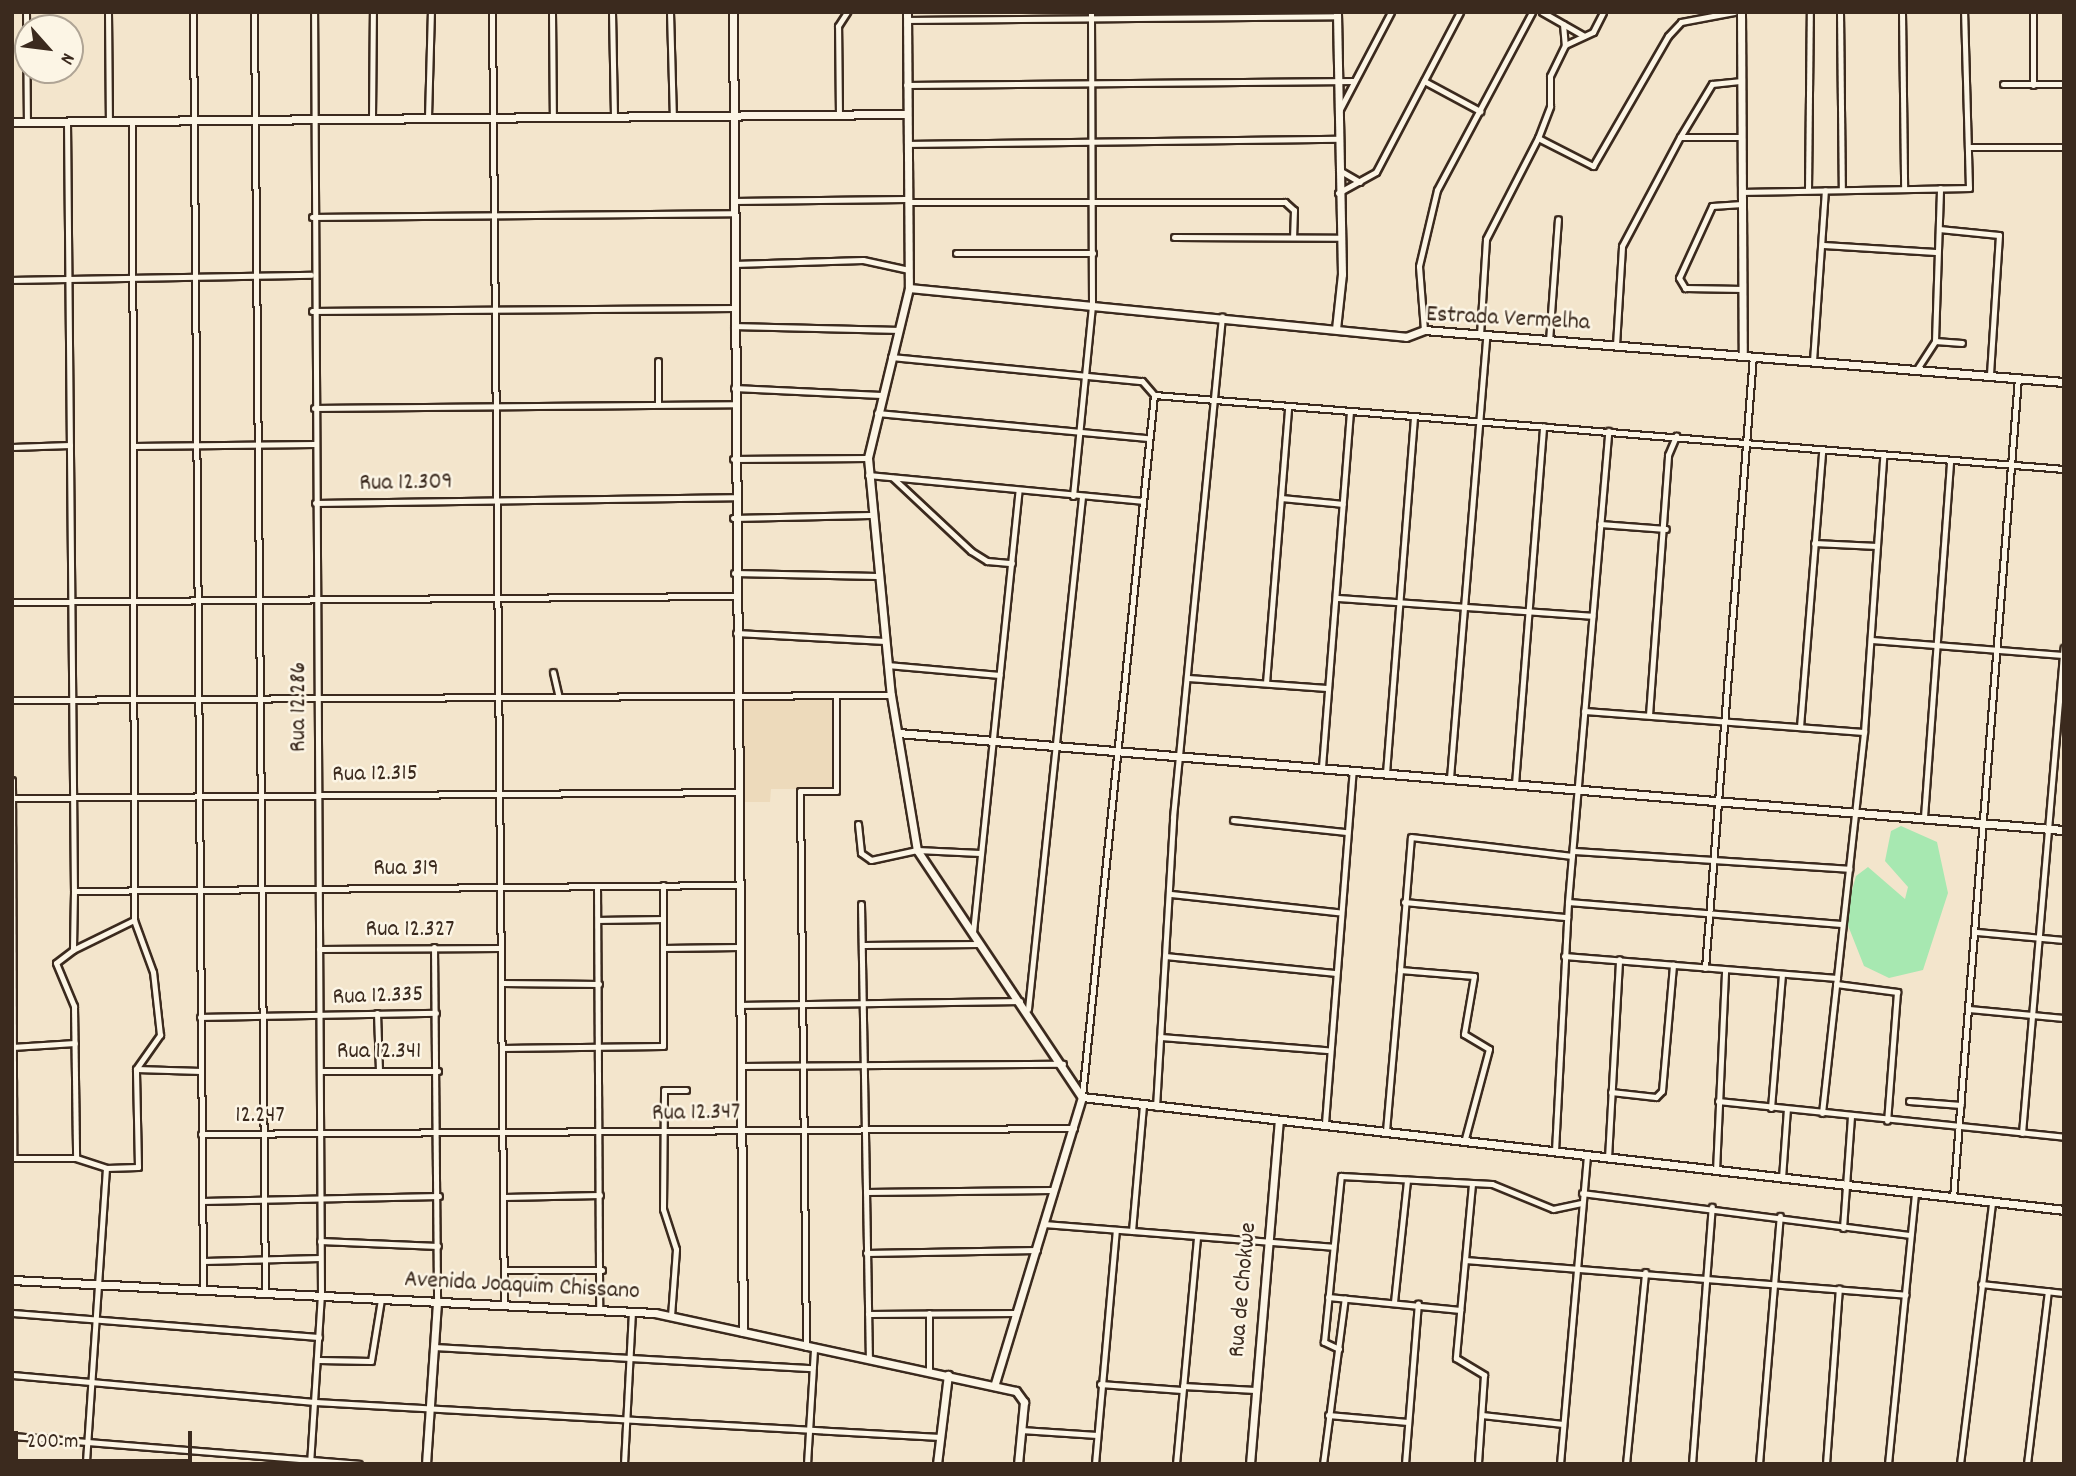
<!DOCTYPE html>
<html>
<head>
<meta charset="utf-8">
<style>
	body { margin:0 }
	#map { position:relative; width:2076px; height:1476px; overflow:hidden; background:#f3e5cc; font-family:Dekko,sans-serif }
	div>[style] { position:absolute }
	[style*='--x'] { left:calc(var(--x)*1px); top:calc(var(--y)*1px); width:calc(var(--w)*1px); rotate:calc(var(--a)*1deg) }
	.built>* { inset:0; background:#eddabb }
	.green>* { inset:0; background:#a7e8b1 }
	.roads { filter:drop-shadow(2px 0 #3b2a1e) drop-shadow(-2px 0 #3b2a1e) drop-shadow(0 2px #3b2a1e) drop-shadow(0 -2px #3b2a1e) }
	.minor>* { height:5px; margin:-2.5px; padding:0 2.5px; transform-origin:2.5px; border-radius:2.5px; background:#fcf5e5 }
	.tertiary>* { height:7px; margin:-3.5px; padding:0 3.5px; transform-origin:3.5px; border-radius:3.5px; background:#fcf5e5 }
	span { translate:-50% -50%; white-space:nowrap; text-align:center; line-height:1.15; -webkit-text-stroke:5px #fcf5e5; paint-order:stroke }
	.street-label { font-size:24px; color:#3b2a1e }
	.frame { position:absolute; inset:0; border:14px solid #3b2a1e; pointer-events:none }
	.north { position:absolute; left:14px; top:14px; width:70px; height:70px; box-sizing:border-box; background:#fcf5e5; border:2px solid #afa495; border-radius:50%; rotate:118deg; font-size:19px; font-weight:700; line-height:28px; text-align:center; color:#3b2a1e }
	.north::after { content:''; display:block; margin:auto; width:24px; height:32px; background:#3b2a1e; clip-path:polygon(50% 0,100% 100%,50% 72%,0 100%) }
	.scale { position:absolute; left:14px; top:1431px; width:178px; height:32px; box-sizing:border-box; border:4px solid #3b2a1e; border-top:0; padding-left:9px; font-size:21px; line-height:24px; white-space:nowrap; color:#3b2a1e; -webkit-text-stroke:5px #fcf5e5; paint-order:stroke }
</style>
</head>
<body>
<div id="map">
	<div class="built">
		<div style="clip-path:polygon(743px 698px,834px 699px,834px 789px,771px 789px,770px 802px,744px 802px)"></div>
	</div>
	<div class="green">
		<div style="clip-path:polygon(1901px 826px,1937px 842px,1948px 893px,1923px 970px,1889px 978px,1864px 966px,1847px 923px,1849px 901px,1856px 876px,1868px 867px,1905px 899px,1908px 887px,1885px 861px,1891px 831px)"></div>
	</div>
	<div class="roads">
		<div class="minor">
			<div style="--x:26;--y:12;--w:110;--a:89.5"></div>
			<div style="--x:108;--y:12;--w:110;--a:89.5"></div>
			<div style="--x:193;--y:12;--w:1277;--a:89.55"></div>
			<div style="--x:254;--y:12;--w:1280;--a:89.51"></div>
			<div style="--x:492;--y:12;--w:1291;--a:89.47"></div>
			<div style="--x:552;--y:12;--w:105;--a:89.5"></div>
			<div style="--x:612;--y:12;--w:105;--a:88.9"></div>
			<div style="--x:670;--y:12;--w:105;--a:88.4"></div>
			<div style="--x:1542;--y:12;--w:48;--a:29.7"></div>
			<div style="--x:1840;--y:12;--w:177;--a:89.4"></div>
			<div style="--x:1902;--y:12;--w:176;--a:89.3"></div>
			<div style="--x:907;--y:20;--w:430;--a:-0.5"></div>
			<div style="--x:1563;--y:24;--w:21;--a:85"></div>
			<div style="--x:1424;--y:81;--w:64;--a:28.2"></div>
			<div style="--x:2003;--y:84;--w:61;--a:0"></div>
			<div style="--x:906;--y:85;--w:448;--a:-0.5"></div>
			<div style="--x:2033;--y:85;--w:73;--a:-90"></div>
			<div style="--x:1339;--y:111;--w:112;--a:-62.3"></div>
			<div style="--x:839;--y:115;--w:89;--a:-90.6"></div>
			<div style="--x:838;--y:26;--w:17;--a:-57"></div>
			<div style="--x:428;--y:117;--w:105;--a:-88.4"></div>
			<div style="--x:372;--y:118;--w:106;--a:-89.5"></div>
			<div style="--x:67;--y:122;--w:769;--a:89.48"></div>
			<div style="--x:74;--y:891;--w:59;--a:91"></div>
			<div style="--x:73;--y:950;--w:21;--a:143"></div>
			<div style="--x:56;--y:963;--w:47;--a:67.3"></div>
			<div style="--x:74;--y:1006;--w:152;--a:89.2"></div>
			<div style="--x:1680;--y:137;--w:62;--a:-58.9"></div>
			<div style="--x:1712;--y:84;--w:30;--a:-6"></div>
			<div style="--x:1538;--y:138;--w:62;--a:27"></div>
			<div style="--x:1593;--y:166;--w:150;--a:-60"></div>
			<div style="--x:1668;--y:36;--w:19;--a:-47"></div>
			<div style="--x:1681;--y:22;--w:54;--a:-10.7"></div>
			<div style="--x:907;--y:144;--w:431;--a:-0.7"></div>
			<div style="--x:1968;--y:147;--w:96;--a:0"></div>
			<div style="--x:1339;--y:170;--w:24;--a:30"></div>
			<div style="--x:1808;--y:190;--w:178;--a:-89.4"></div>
			<div style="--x:1742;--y:192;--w:227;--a:-1"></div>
			<div style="--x:1969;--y:188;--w:176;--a:-91.6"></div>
			<div style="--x:1338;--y:193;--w:43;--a:-28.9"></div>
			<div style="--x:1376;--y:172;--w:181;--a:-62.3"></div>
			<div style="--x:733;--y:201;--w:173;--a:-0.7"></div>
			<div style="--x:910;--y:202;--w:375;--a:0"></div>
			<div style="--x:1285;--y:202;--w:12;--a:42"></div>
			<div style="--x:1294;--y:210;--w:26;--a:92"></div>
			<div style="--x:1742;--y:204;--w:30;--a:176"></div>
			<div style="--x:1712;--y:206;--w:79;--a:114.6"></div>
			<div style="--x:1679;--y:278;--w:12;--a:59"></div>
			<div style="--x:1685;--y:288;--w:58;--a:1"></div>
			<div style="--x:312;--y:217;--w:419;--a:-0.5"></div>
			<div style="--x:1939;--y:229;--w:60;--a:5.7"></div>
			<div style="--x:1999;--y:235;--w:141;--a:93.7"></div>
			<div style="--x:1174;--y:237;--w:164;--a:0.3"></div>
			<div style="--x:1822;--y:245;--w:115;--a:3.5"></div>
			<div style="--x:956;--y:253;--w:137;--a:0"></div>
			<div style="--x:734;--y:264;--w:129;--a:-1.8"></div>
			<div style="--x:863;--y:260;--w:47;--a:12.3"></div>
			<div style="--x:12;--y:280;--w:299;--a:-1"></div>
			<div style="--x:312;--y:311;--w:421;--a:-0.4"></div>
			<div style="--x:734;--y:326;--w:164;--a:1.4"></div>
			<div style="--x:1424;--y:330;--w:64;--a:-94.5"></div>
			<div style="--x:1419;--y:266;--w:78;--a:-76.7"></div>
			<div style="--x:1437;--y:190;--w:202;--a:-61.9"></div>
			<div style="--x:1480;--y:335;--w:96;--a:-86.4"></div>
			<div style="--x:1486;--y:239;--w:114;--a:-62.8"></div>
			<div style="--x:1538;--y:138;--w:34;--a:-69"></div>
			<div style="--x:1550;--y:106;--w:30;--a:-90"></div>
			<div style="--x:1550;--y:76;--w:34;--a:-64"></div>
			<div style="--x:1565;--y:45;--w:31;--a:-25"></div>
			<div style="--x:1593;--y:32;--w:22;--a:-63"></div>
			<div style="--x:1549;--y:341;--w:122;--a:-85.8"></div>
			<div style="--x:1935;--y:341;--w:27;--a:4"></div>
			<div style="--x:1616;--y:345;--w:99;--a:-86.5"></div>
			<div style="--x:1622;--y:246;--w:123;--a:-62"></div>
			<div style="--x:1680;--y:137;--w:62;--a:0"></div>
			<div style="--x:891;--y:357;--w:252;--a:5.5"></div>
			<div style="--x:1142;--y:381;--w:18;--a:49"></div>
			<div style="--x:1154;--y:395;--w:706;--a:95.86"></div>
			<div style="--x:1813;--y:361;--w:171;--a:-86"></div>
			<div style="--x:1917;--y:369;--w:33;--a:-57"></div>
			<div style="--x:1935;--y:341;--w:153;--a:-88.1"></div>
			<div style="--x:734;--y:388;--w:147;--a:2.7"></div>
			<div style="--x:1154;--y:395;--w:913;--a:4.65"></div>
			<div style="--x:658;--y:404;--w:43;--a:-90"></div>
			<div style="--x:314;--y:408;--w:419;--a:-0.5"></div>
			<div style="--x:877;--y:413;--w:272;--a:5.3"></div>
			<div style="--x:133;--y:446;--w:182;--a:-0.6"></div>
			<div style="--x:12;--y:447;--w:58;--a:-2"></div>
			<div style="--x:733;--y:459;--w:135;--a:-0.4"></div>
			<div style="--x:868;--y:475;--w:275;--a:5.4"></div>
			<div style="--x:893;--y:478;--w:107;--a:43.1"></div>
			<div style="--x:971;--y:551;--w:19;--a:32"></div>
			<div style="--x:987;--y:561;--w:25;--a:5"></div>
			<div style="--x:1073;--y:496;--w:193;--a:-84.3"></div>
			<div style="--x:1092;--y:304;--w:292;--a:-90.2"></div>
			<div style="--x:1281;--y:498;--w:62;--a:5.5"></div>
			<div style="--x:315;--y:503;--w:418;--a:-0.8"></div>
			<div style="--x:733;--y:518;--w:137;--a:-1.3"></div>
			<div style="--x:1600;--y:524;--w:66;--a:4.3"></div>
			<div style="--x:1814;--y:543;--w:63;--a:2.7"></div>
			<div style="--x:734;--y:573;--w:143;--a:1.2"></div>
			<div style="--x:1337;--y:598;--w:256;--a:4"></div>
			<div style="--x:12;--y:602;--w:722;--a:-0.48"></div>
			<div style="--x:736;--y:633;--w:149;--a:3.1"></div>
			<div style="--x:1871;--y:640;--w:193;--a:4.5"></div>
			<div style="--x:887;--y:665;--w:113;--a:5.1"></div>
			<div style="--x:553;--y:672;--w:23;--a:77"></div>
			<div style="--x:1188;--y:678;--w:139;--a:4.1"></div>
			<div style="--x:1266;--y:683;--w:277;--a:-85.4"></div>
			<div style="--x:12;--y:700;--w:879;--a:-0.33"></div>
			<div style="--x:1584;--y:711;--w:281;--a:4.3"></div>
			<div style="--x:1649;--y:715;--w:261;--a:-85.8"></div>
			<div style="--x:1668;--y:455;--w:21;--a:-67"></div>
			<div style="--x:1800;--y:727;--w:276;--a:-85.4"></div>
			<div style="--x:1322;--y:767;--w:355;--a:-85.5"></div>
			<div style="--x:1386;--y:773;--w:356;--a:-85.5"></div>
			<div style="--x:1450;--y:778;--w:443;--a:-85.3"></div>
			<div style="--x:12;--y:780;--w:378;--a:89.8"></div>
			<div style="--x:1515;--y:784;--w:359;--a:-85.5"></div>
			<div style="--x:12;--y:798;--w:725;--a:-0.47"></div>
			<div style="--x:1924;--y:817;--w:355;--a:-85.8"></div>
			<div style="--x:1233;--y:820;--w:114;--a:6.1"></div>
			<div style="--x:858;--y:824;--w:29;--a:84"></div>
			<div style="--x:861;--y:853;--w:12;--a:35"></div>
			<div style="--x:871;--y:860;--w:47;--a:-12.3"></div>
			<div style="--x:917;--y:850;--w:63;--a:2.7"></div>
			<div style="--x:1573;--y:851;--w:277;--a:3.7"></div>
			<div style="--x:597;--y:886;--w:422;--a:89.7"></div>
			<div style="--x:74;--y:891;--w:665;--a:-0.52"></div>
			<div style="--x:1171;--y:894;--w:168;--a:6.2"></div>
			<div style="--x:1404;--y:902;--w:164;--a:5.3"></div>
			<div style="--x:1568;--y:902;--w:274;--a:4.6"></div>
			<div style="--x:861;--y:904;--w:456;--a:89"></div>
			<div style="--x:598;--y:920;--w:65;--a:-0.9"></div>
			<div style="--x:973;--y:932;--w:444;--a:-84.1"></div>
			<div style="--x:1977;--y:932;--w:87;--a:5.3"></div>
			<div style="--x:863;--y:945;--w:116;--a:-0.5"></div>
			<div style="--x:434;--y:947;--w:354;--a:89.5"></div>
			<div style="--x:663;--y:948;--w:76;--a:-0.8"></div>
			<div style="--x:319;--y:949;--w:182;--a:-0.3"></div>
			<div style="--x:73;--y:950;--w:68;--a:-26.2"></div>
			<div style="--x:1165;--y:956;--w:170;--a:5.7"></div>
			<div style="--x:1564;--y:956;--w:274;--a:4.6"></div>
			<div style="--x:1705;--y:968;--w:614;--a:-85.52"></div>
			<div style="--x:1400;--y:970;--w:133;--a:-85.3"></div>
			<div style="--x:1411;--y:837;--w:162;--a:6.7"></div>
			<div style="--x:502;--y:983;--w:97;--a:0.6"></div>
			<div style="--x:1836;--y:984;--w:62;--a:7.5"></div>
			<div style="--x:1897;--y:992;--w:129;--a:94.4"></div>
			<div style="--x:740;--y:1005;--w:280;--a:-0.8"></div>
			<div style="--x:1028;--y:1009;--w:515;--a:-83.98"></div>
			<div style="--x:1969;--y:1009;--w:95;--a:5.4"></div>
			<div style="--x:377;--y:1013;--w:57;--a:88"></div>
			<div style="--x:200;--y:1017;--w:236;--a:-1"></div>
			<div style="--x:1160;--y:1037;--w:168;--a:4.5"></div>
			<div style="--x:12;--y:1047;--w:63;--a:-3.6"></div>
			<div style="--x:502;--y:1048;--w:161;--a:-0.7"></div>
			<div style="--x:663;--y:1046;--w:161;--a:-90"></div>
			<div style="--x:741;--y:1066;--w:322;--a:-0.4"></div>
			<div style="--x:136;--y:1069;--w:65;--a:1.8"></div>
			<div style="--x:320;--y:1071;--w:118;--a:0"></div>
			<div style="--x:1611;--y:1092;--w:45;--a:6.3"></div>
			<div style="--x:1656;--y:1097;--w:8;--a:-45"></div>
			<div style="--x:1662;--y:1091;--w:127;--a:-85"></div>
			<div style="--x:1718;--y:1101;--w:348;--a:5.9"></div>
			<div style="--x:1909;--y:1101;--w:52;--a:4.4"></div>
			<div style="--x:1156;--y:1107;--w:290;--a:-86.6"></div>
			<div style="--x:1173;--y:817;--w:503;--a:-84.41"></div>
			<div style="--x:1771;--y:1108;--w:133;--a:-85.3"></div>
			<div style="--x:1822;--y:1113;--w:383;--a:-83.7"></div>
			<div style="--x:1864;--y:732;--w:276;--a:-86"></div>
			<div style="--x:1325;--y:1123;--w:354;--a:-85.5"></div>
			<div style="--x:1386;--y:1131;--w:162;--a:-85"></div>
			<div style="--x:1400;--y:970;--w:74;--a:4.6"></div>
			<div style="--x:1474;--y:976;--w:59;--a:99.8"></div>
			<div style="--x:1464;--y:1034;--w:29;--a:31"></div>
			<div style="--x:1489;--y:1049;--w:96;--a:105"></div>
			<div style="--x:2022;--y:1133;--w:487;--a:-85.1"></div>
			<div style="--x:201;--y:1134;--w:873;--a:-0.39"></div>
			<div style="--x:1555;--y:1151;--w:249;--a:-87"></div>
			<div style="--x:1568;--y:902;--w:473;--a:-85.1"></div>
			<div style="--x:12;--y:1158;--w:64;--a:0"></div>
			<div style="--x:76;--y:1158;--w:32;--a:18"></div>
			<div style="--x:106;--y:1168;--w:297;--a:93.9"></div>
			<div style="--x:1608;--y:1158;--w:199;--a:-86.8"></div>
			<div style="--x:106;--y:1168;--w:32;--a:-2"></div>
			<div style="--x:138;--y:1167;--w:98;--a:-91.2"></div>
			<div style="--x:136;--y:1069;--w:42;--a:-54.8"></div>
			<div style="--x:160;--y:1035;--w:63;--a:-96.3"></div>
			<div style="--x:153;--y:972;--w:55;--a:-110.1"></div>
			<div style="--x:134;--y:920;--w:798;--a:-90.14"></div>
			<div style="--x:1716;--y:1171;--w:201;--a:-87.4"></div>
			<div style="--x:1782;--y:1178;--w:69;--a:-85.9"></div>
			<div style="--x:1472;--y:1184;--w:175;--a:95.3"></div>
			<div style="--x:1456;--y:1358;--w:33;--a:31"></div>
			<div style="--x:1484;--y:1375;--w:89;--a:93.9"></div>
			<div style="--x:866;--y:1192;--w:186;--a:-0.6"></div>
			<div style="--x:1582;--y:1193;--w:331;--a:7.3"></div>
			<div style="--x:504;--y:1197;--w:96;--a:-1.2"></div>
			<div style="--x:1953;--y:1198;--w:823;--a:-85.47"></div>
			<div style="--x:202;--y:1201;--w:237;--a:-1.2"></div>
			<div style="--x:1043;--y:1224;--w:291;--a:4.5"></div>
			<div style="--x:1843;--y:1228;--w:111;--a:-85.9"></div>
			<div style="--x:1132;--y:1231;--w:126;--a:-85"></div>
			<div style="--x:320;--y:1241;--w:118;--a:2.4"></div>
			<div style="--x:866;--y:1253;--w:171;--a:-1"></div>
			<div style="--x:1465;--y:1260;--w:442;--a:4.5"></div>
			<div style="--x:204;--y:1261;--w:116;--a:-1.5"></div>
			<div style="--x:504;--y:1270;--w:98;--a:0"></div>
			<div style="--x:1981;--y:1284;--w:83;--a:6.2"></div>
			<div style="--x:1328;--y:1297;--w:133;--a:5.6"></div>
			<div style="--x:1394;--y:1302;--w:123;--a:-83.9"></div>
			<div style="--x:12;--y:1313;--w:308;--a:4.5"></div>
			<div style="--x:929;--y:1313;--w:58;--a:90"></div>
			<div style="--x:868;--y:1314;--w:149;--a:-0.4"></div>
			<div style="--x:671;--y:1316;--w:67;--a:-85.7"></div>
			<div style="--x:676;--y:1249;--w:42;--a:-108"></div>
			<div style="--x:663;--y:1209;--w:119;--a:-89.5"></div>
			<div style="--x:664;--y:1090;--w:22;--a:0"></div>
			<div style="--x:434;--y:1347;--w:379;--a:3.2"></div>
			<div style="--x:806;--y:1347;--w:556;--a:-90.62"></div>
			<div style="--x:800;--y:791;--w:36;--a:0"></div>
			<div style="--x:836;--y:791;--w:95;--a:-90"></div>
			<div style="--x:1339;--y:1349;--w:17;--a:-155"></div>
			<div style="--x:1324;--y:1342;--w:167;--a:-84.2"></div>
			<div style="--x:1341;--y:1176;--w:151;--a:3"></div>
			<div style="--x:1492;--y:1184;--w:66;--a:22.3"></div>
			<div style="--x:1553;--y:1209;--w:29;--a:-12"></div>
			<div style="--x:319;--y:1360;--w:52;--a:1.1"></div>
			<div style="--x:371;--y:1361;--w:63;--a:-80.8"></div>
			<div style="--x:12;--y:1375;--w:304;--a:5.1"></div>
			<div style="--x:315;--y:1402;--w:626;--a:3.21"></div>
			<div style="--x:1100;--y:1384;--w:82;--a:4.2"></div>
			<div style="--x:1183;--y:1386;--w:72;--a:3.2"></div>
			<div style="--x:1328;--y:1415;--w:80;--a:5"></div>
			<div style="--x:1482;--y:1415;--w:81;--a:6.4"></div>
			<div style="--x:1021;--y:1430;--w:76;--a:3.8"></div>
			<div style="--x:12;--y:1436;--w:348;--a:4.6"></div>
			<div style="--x:310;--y:1464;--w:170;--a:-86.3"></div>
			<div style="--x:321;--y:1294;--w:1282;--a:-90.31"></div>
			<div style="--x:624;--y:1464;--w:153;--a:-87"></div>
			<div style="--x:807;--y:1464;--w:115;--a:-86.5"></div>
			<div style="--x:1095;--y:1464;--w:235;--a:-84.9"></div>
			<div style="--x:1176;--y:1464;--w:228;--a:-84.7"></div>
			<div style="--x:1323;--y:1464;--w:167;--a:-82.5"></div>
			<div style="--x:1405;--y:1464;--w:161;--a:-85.4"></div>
			<div style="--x:1560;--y:1464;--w:310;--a:-85"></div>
			<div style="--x:1626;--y:1464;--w:193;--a:-84.3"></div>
			<div style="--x:1692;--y:1464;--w:258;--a:-85.6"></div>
			<div style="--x:1759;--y:1464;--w:249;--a:-85.2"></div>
			<div style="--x:1826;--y:1464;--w:176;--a:-85.8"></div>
			<div style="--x:1888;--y:1464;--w:270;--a:-84.3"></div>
			<div style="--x:1960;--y:1464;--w:264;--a:-83"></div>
			<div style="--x:2027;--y:1464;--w:174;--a:-83.1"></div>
		</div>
		<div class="tertiary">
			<div style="--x:733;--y:12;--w:1320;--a:89.57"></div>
			<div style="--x:907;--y:12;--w:276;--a:89.6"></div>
			<div style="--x:909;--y:288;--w:175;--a:103.6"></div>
			<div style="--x:868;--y:458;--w:238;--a:84.5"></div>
			<div style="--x:891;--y:695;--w:157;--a:80.5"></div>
			<div style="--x:917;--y:850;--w:297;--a:56.3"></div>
			<div style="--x:1082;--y:1097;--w:302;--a:106.9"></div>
			<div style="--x:1741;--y:12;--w:344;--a:89.7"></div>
			<div style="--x:12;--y:122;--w:894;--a:-0.51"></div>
			<div style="--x:909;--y:288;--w:499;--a:5.6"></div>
			<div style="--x:1406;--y:337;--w:19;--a:-21"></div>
			<div style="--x:1424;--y:330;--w:642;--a:4.65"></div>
			<div style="--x:1336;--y:329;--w:55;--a:-83.8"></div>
			<div style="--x:1342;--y:274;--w:262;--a:-91.1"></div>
			<div style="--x:898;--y:733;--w:1170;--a:4.76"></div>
			<div style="--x:1082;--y:1097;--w:988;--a:6.56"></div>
			<div style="--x:12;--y:1280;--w:644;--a:2.94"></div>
			<div style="--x:655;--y:1313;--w:369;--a:12.2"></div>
			<div style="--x:1016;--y:1391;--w:14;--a:54"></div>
			<div style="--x:1024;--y:1402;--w:62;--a:95.5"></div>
			<div style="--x:426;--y:1464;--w:163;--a:-86.1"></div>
			<div style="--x:937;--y:1464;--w:90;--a:-83"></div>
			<div style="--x:1250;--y:1464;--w:345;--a:-85.2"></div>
		</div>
	</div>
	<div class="street-label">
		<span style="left:1508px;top:320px;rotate:3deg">Estrada Vermelha</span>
		<span style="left:406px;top:484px;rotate:-1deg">Rua 12.309</span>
		<span style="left:300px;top:707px;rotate:-90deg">Rua 12.286</span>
		<span style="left:375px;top:775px;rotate:-1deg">Rua 12.315</span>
		<span style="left:406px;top:870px">Rua 319</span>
		<span style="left:410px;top:931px">Rua 12.327</span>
		<span style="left:378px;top:997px;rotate:-2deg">Rua 12.335</span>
		<span style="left:379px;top:1053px">Rua 12.341</span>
		<span style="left:696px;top:1114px;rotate:-1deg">Rua 12.347</span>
		<span style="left:260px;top:1117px">12.247</span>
		<span style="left:522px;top:1287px;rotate:3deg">Avenida Joaquim Chissano</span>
		<span style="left:1244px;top:1290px;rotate:-85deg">Rua de Chokwe</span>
	</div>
	<div class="frame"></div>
	<div class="north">N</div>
	<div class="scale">200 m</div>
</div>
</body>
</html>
